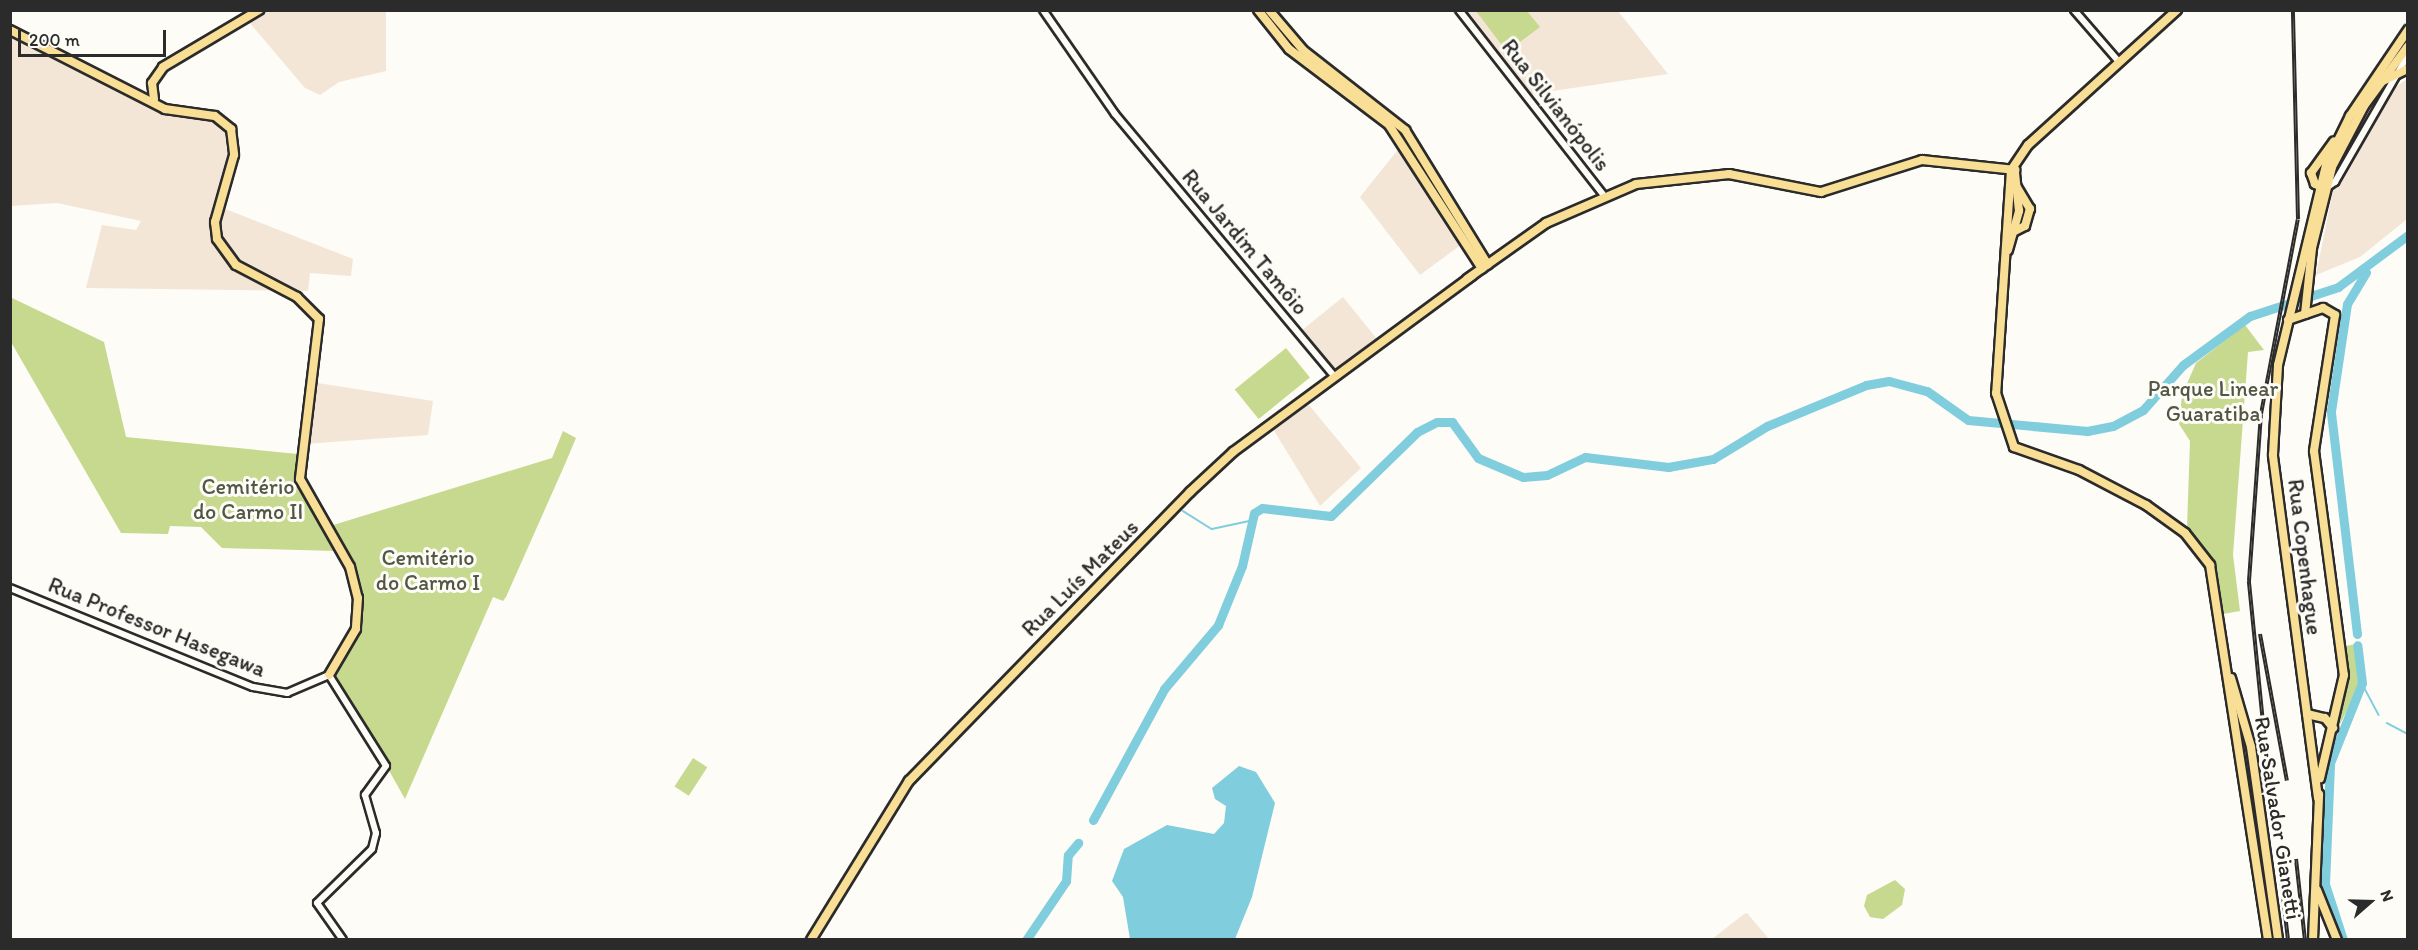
<!DOCTYPE html>
<html>
<head>
<meta charset="utf-8">
<style>
	body { margin:0 }
	#map { position:relative; width:2418px; height:950px; overflow:hidden; background:#fdfcf7; font-family:Itim,sans-serif }
	div>[style] { position:absolute }
	[style*='--x'] { left:calc(var(--x)*1px); top:calc(var(--y)*1px); width:calc(var(--w)*1px); rotate:calc(var(--a)*1deg) }
	.built>* { inset:0; background:#f3e6d7; transform-origin:0 0 }
	.green>* { inset:0; background:#c6d98e; transform-origin:0 0 }
	.water>* { inset:0; background:#7fcddd }
	.stream>* { height:1.5px; margin:-0.75px; padding:0 0.75px; transform-origin:0.75px; border-radius:0.75px; background:#7fcddd }
	.river>* { height:9px; margin:-4.5px; padding:0 4.5px; transform-origin:4.5px; border-radius:4.5px; background:#7fcddd }
	.roads { filter:drop-shadow(2px 0 #2b2b2b) drop-shadow(-2px 0 #2b2b2b) drop-shadow(0 2px #2b2b2b) drop-shadow(0 -2px #2b2b2b) }
	.minor>* { height:6px; margin:-3px; padding:0 3px; transform-origin:3px; border-radius:3px; background:#fdfcf7 }
	.major>* { height:8px; margin:-4px; padding:0 4px; transform-origin:4px; border-radius:4px; background:#f9df96 }
	.rail>* { height:4px; margin-top:-2px; transform-origin:0; background:repeating-linear-gradient(90deg,#fdfcf7 0 4.5px,#2b2b2b 0 9px); box-sizing:border-box; border-block:2px solid #2b2b2b }
	span { translate:-50% -50%; white-space:nowrap; text-align:center; line-height:1.15; -webkit-text-stroke:6px #fdfcf7; paint-order:stroke }
	.street-label { font-size:22px; color:#2b2b2b }
	.park-label { font-size:22px; color:#525644 }
	.frame { position:absolute; inset:0; border:12px solid #2b2b2b; pointer-events:none }
	.north { position:absolute; left:2340px; top:872px; width:60px; height:60px; -webkit-text-stroke:4px #fdfcf7; paint-order:stroke; rotate:70deg; font-size:16px; font-weight:700; line-height:24px; text-align:center; color:#2b2b2b }
	.north::after { content:''; display:block; margin:auto; width:21px; height:27px; background:#2b2b2b; clip-path:polygon(50% 0,100% 100%,50% 72%,0 100%) }
	.scale { position:absolute; left:18px; top:30px; width:148px; height:27px; box-sizing:border-box; border:3px solid #2b2b2b; border-top:0; padding-left:8px; font-size:18px; line-height:21px; white-space:nowrap; color:#2b2b2b; -webkit-text-stroke:4px #fdfcf7; paint-order:stroke }
</style>
</head>
<body>
<div id="map">
	<div class="built">
		<div style="clip-path:polygon(267px 11px,386px 11px,386px 71px,339px 82px,320px 95px,305px 88px,249px 22px)"></div>
		<div style="clip-path:polygon(1465px 11px,1618px 11px,1668px 74px,1532px 94px)"></div>
		<div style="clip-path:polygon(10px 32px,141px 94px,169px 116px,218px 122px,230px 137px,231px 149px,215px 205px,353px 259px,351px 276px,310px 273px,308px 291px,86px 288px,102px 225px,136px 230px,141px 221px,57px 203px,11px 206px)"></div>
		<div style="clip-path:polygon(2407px 79px,2407px 219px,2360px 257px,2316px 275px,2333px 190px,2393px 89px)"></div>
		<div style="clip-path:polygon(1400px 147px,1462px 244px,1420px 275px,1360px 197px)"></div>
		<div style="left:1343px;top:297px;width:53px;height:52px;rotate:51deg"></div>
		<div style="clip-path:polygon(311px 382px,433px 401px,428px 435px,304px 444px)"></div>
		<div style="clip-path:polygon(1309px 405px,1361px 468px,1320px 506px,1273px 429px)"></div>
		<div style="clip-path:polygon(1747px 913px,1769px 939px,1712px 939px,1744px 914px)"></div>
	</div>
	<div class="green">
		<div style="clip-path:polygon(1476px 11px,1527px 11px,1540px 27px,1507px 52px)"></div>
		<div style="clip-path:polygon(10px 297px,104px 342px,126px 437px,298px 454px,302px 492px,337px 551px,222px 548px,201px 527px,170px 526px,168px 534px,121px 533px,11px 342px)"></div>
		<div style="clip-path:polygon(2245px 325px,2264px 350px,2248px 352px,2233px 555px,2240px 611px,2223px 614px,2215px 568px,2187px 528px,2190px 441px,2179px 424px,2182px 395px,2196px 363px)"></div>
		<div style="left:1286px;top:348px;width:38px;height:66px;rotate:51deg"></div>
		<div style="clip-path:polygon(563px 431px,576px 438px,565px 464px,506px 597px,503px 601px,493px 597px,405px 799px,336px 676px,359px 634px,362px 604px,354px 566px,330px 526px,552px 458px)"></div>
		<div style="clip-path:polygon(2356px 644px,2360px 685px,2336px 732px,2345px 694px,2346px 646px)"></div>
		<div style="left:693px;top:758px;width:17px;height:34px;rotate:33deg"></div>
		<div style="clip-path:polygon(1895px 880px,1905px 889px,1902px 905px,1883px 919px,1870px 917px,1864px 906px,1867px 895px)"></div>
	</div>
	<div class="water">
		<div style="clip-path:polygon(1239px 766px,1256px 772px,1275px 803px,1252px 897px,1235px 939px,1130px 939px,1123px 897px,1112px 881px,1124px 849px,1167px 825px,1214px 834px,1224px 823px,1226px 806px,1215px 799px,1212px 788px)"></div>
	</div>
	<div class="stream">
		<div style="--x:1183;--y:511;--w:34;--a:32"></div>
		<div style="--x:1212;--y:529;--w:39;--a:-12"></div>
		<div style="--x:2362;--y:683;--w:36;--a:62"></div>
		<div style="--x:2387;--y:723;--w:24;--a:28"></div>
	</div>
	<div class="river">
		<div style="--x:2357;--y:634;--w:225;--a:-96.7"></div>
		<div style="--x:2331;--y:411;--w:108;--a:-81.5"></div>
		<div style="--x:2347;--y:304;--w:37;--a:-59"></div>
		<div style="--x:1093;--y:820;--w:149;--a:-61.5"></div>
		<div style="--x:1164;--y:689;--w:84;--a:-49.8"></div>
		<div style="--x:1218;--y:625;--w:64;--a:-67.9"></div>
		<div style="--x:1242;--y:566;--w:54;--a:-77.2"></div>
		<div style="--x:1254;--y:513;--w:9;--a:-32"></div>
		<div style="--x:1262;--y:508;--w:69;--a:6.6"></div>
		<div style="--x:1331;--y:516;--w:120;--a:-44.3"></div>
		<div style="--x:1417;--y:432;--w:22;--a:-27"></div>
		<div style="--x:1437;--y:422;--w:15;--a:0"></div>
		<div style="--x:1452;--y:422;--w:44;--a:54.2"></div>
		<div style="--x:1478;--y:458;--w:49;--a:22.9"></div>
		<div style="--x:1523;--y:477;--w:24;--a:-5"></div>
		<div style="--x:1547;--y:475;--w:42;--a:-25.3"></div>
		<div style="--x:1585;--y:457;--w:84;--a:6.9"></div>
		<div style="--x:1668;--y:467;--w:46;--a:-10.1"></div>
		<div style="--x:1713;--y:459;--w:63;--a:-31.4"></div>
		<div style="--x:1767;--y:426;--w:107;--a:-22.5"></div>
		<div style="--x:1866;--y:385;--w:23;--a:-10"></div>
		<div style="--x:1889;--y:381;--w:39;--a:15"></div>
		<div style="--x:1927;--y:391;--w:50;--a:35.3"></div>
		<div style="--x:1968;--y:420;--w:120;--a:5.3"></div>
		<div style="--x:2087;--y:431;--w:26;--a:-11"></div>
		<div style="--x:2113;--y:426;--w:34;--a:-28"></div>
		<div style="--x:2143;--y:410;--w:60;--a:-48.4"></div>
		<div style="--x:2183;--y:365;--w:83;--a:-36.2"></div>
		<div style="--x:2250;--y:316;--w:93;--a:-18.2"></div>
		<div style="--x:2338;--y:287;--w:87;--a:-36.6"></div>
		<div style="--x:1026;--y:940;--w:71;--a:-55.9"></div>
		<div style="--x:1066;--y:881;--w:26;--a:-86"></div>
		<div style="--x:1068;--y:855;--w:16;--a:-50"></div>
		<div style="--x:2343;--y:940;--w:59;--a:-107.8"></div>
		<div style="--x:2325;--y:884;--w:121;--a:-87.6"></div>
		<div style="--x:2330;--y:763;--w:86;--a:-68.2"></div>
		<div style="--x:2362;--y:683;--w:38;--a:-97"></div>
	</div>
	<div class="roads">
		<div class="minor">
			<div style="--x:1043;--y:10;--w:126;--a:55.3"></div>
			<div style="--x:1115;--y:114;--w:343;--a:50.1"></div>
			<div style="--x:1459;--y:10;--w:234;--a:52"></div>
			<div style="--x:2074;--y:10;--w:69;--a:49.1"></div>
			<div style="--x:2326;--y:188;--w:11;--a:-34"></div>
			<div style="--x:2335;--y:182;--w:146;--a:-60.1"></div>
			<div style="--x:10;--y:588;--w:262;--a:22.2"></div>
			<div style="--x:253;--y:687;--w:35;--a:10"></div>
			<div style="--x:287;--y:693;--w:46;--a:-23.2"></div>
			<div style="--x:329;--y:675;--w:107;--a:57.9"></div>
			<div style="--x:386;--y:766;--w:36;--a:126"></div>
			<div style="--x:365;--y:795;--w:40;--a:74"></div>
			<div style="--x:376;--y:833;--w:16;--a:104"></div>
			<div style="--x:372;--y:849;--w:77;--a:135.5"></div>
			<div style="--x:317;--y:903;--w:45;--a:54.9"></div>
		</div>
		<div class="major">
			<div style="--x:1258;--y:10;--w:50;--a:51.5"></div>
			<div style="--x:1289;--y:49;--w:126;--a:37.2"></div>
			<div style="--x:1389;--y:125;--w:171;--a:57.1"></div>
			<div style="--x:1269;--y:10;--w:52;--a:49.6"></div>
			<div style="--x:1303;--y:50;--w:130;--a:38.1"></div>
			<div style="--x:1405;--y:130;--w:158;--a:58.4"></div>
			<div style="--x:2177;--y:10;--w:201;--a:137.8"></div>
			<div style="--x:2028;--y:145;--w:30;--a:124"></div>
			<div style="--x:2011;--y:170;--w:224;--a:93.8"></div>
			<div style="--x:1996;--y:393;--w:57;--a:71.6"></div>
			<div style="--x:2014;--y:447;--w:69;--a:19.5"></div>
			<div style="--x:2079;--y:470;--w:76;--a:27.6"></div>
			<div style="--x:2146;--y:505;--w:48;--a:35.7"></div>
			<div style="--x:2185;--y:533;--w:41;--a:52"></div>
			<div style="--x:2210;--y:565;--w:379;--a:81.2"></div>
			<div style="--x:10;--y:30;--w:174;--a:27"></div>
			<div style="--x:165;--y:109;--w:50;--a:8"></div>
			<div style="--x:215;--y:116;--w:21;--a:39"></div>
			<div style="--x:231;--y:129;--w:26;--a:83"></div>
			<div style="--x:234;--y:155;--w:70;--a:105.8"></div>
			<div style="--x:215;--y:222;--w:17;--a:83"></div>
			<div style="--x:217;--y:239;--w:32;--a:54"></div>
			<div style="--x:236;--y:265;--w:69;--a:27.7"></div>
			<div style="--x:297;--y:297;--w:31;--a:45"></div>
			<div style="--x:319;--y:319;--w:161;--a:96.8"></div>
			<div style="--x:300;--y:479;--w:101;--a:60.4"></div>
			<div style="--x:350;--y:567;--w:32;--a:76"></div>
			<div style="--x:358;--y:598;--w:31;--a:94"></div>
			<div style="--x:356;--y:629;--w:53;--a:120.4"></div>
			<div style="--x:2383;--y:81;--w:28;--a:-26"></div>
			<div style="--x:154;--y:99;--w:16;--a:-97"></div>
			<div style="--x:152;--y:83;--w:19;--a:-55"></div>
			<div style="--x:163;--y:67;--w:112;--a:-30.7"></div>
			<div style="--x:2324;--y:188;--w:10;--a:-156"></div>
			<div style="--x:2315;--y:184;--w:12;--a:-110"></div>
			<div style="--x:2311;--y:173;--w:39;--a:-54"></div>
			<div style="--x:2015;--y:231;--w:11;--a:-27"></div>
			<div style="--x:2025;--y:226;--w:18;--a:-74"></div>
			<div style="--x:2030;--y:209;--w:27;--a:-121"></div>
			<div style="--x:2008;--y:250;--w:41;--a:-74.2"></div>
			<div style="--x:2019;--y:211;--w:39;--a:-96"></div>
			<div style="--x:1467;--y:279;--w:97;--a:-35.3"></div>
			<div style="--x:1546;--y:223;--w:98;--a:-23.4"></div>
			<div style="--x:1636;--y:184;--w:94;--a:-6.1"></div>
			<div style="--x:1729;--y:174;--w:94;--a:11.1"></div>
			<div style="--x:1821;--y:192;--w:106;--a:-17.6"></div>
			<div style="--x:1922;--y:160;--w:94;--a:6.1"></div>
			<div style="--x:2305;--y:314;--w:66;--a:-83.9"></div>
			<div style="--x:2312;--y:248;--w:83;--a:-76.1"></div>
			<div style="--x:2332;--y:167;--w:69;--a:-62.3"></div>
			<div style="--x:2364;--y:106;--w:74;--a:-53.7"></div>
			<div style="--x:2288;--y:320;--w:37;--a:-19"></div>
			<div style="--x:2323;--y:308;--w:14;--a:30"></div>
			<div style="--x:2335;--y:315;--w:138;--a:98.8"></div>
			<div style="--x:2314;--y:451;--w:226;--a:82.4"></div>
			<div style="--x:2344;--y:675;--w:106;--a:103.1"></div>
			<div style="--x:2231;--y:678;--w:72;--a:73.8"></div>
			<div style="--x:2251;--y:747;--w:195;--a:82"></div>
			<div style="--x:2307;--y:714;--w:18;--a:13"></div>
			<div style="--x:2325;--y:718;--w:13;--a:51"></div>
			<div style="--x:2318;--y:798;--w:346;--a:-97.5"></div>
			<div style="--x:2273;--y:455;--w:90;--a:-86.8"></div>
			<div style="--x:2278;--y:365;--w:206;--a:-76.5"></div>
			<div style="--x:2326;--y:165;--w:55;--a:-63.9"></div>
			<div style="--x:2350;--y:116;--w:104;--a:-56"></div>
			<div style="--x:2317;--y:890;--w:54;--a:68.2"></div>
			<div style="--x:811;--y:940;--w:187;--a:-58.4"></div>
			<div style="--x:909;--y:781;--w:403;--a:-45.8"></div>
			<div style="--x:1190;--y:492;--w:59;--a:-42.9"></div>
			<div style="--x:1233;--y:452;--w:297;--a:-36.4"></div>
			<div style="--x:2313;--y:940;--w:146;--a:-87.6"></div>
		</div>
	</div>
	<div class="rail">
		<div style="--x:2260;--y:634;--w:149;--a:79.6"></div>
		<div style="--x:2269;--y:783;--w:203;--a:-95.7"></div>
		<div style="--x:2249;--y:581;--w:167;--a:-85.9"></div>
		<div style="--x:2261;--y:414;--w:198;--a:-79.3"></div>
		<div style="--x:2298;--y:219;--w:209;--a:-91.4"></div>
		<div style="--x:2296;--y:859;--w:81;--a:83.7"></div>
		<div style="--x:2279;--y:861;--w:80;--a:83.5"></div>
	</div>
	<div class="street-label">
		<span style="left:1556px;top:105px;rotate:52deg">Rua Silvianópolis</span>
		<span style="left:1245px;top:242px;rotate:50deg">Rua Jardim Tamôio</span>
		<span style="left:2305px;top:557px;rotate:83deg">Rua Copenhague</span>
		<span style="left:1080px;top:578px;rotate:-45deg">Rua Luís Mateus</span>
		<span style="left:157px;top:627px;rotate:22deg">Rua Professor Hasegawa</span>
		<span style="left:2278px;top:818px;rotate:81deg">Rua Salvador Gianetti</span>
	</div>
	<div class="park-label">
		<span style="left:2213px;top:401px">Parque Linear<br>Guaratiba</span>
		<span style="left:248px;top:499px">Cemitério<br>do Carmo II</span>
		<span style="left:428px;top:570px">Cemitério<br>do Carmo I</span>
	</div>
	<div class="frame"></div>
	<div class="north">N</div>
	<div class="scale">200 m</div>
</div>
</body>
</html>
